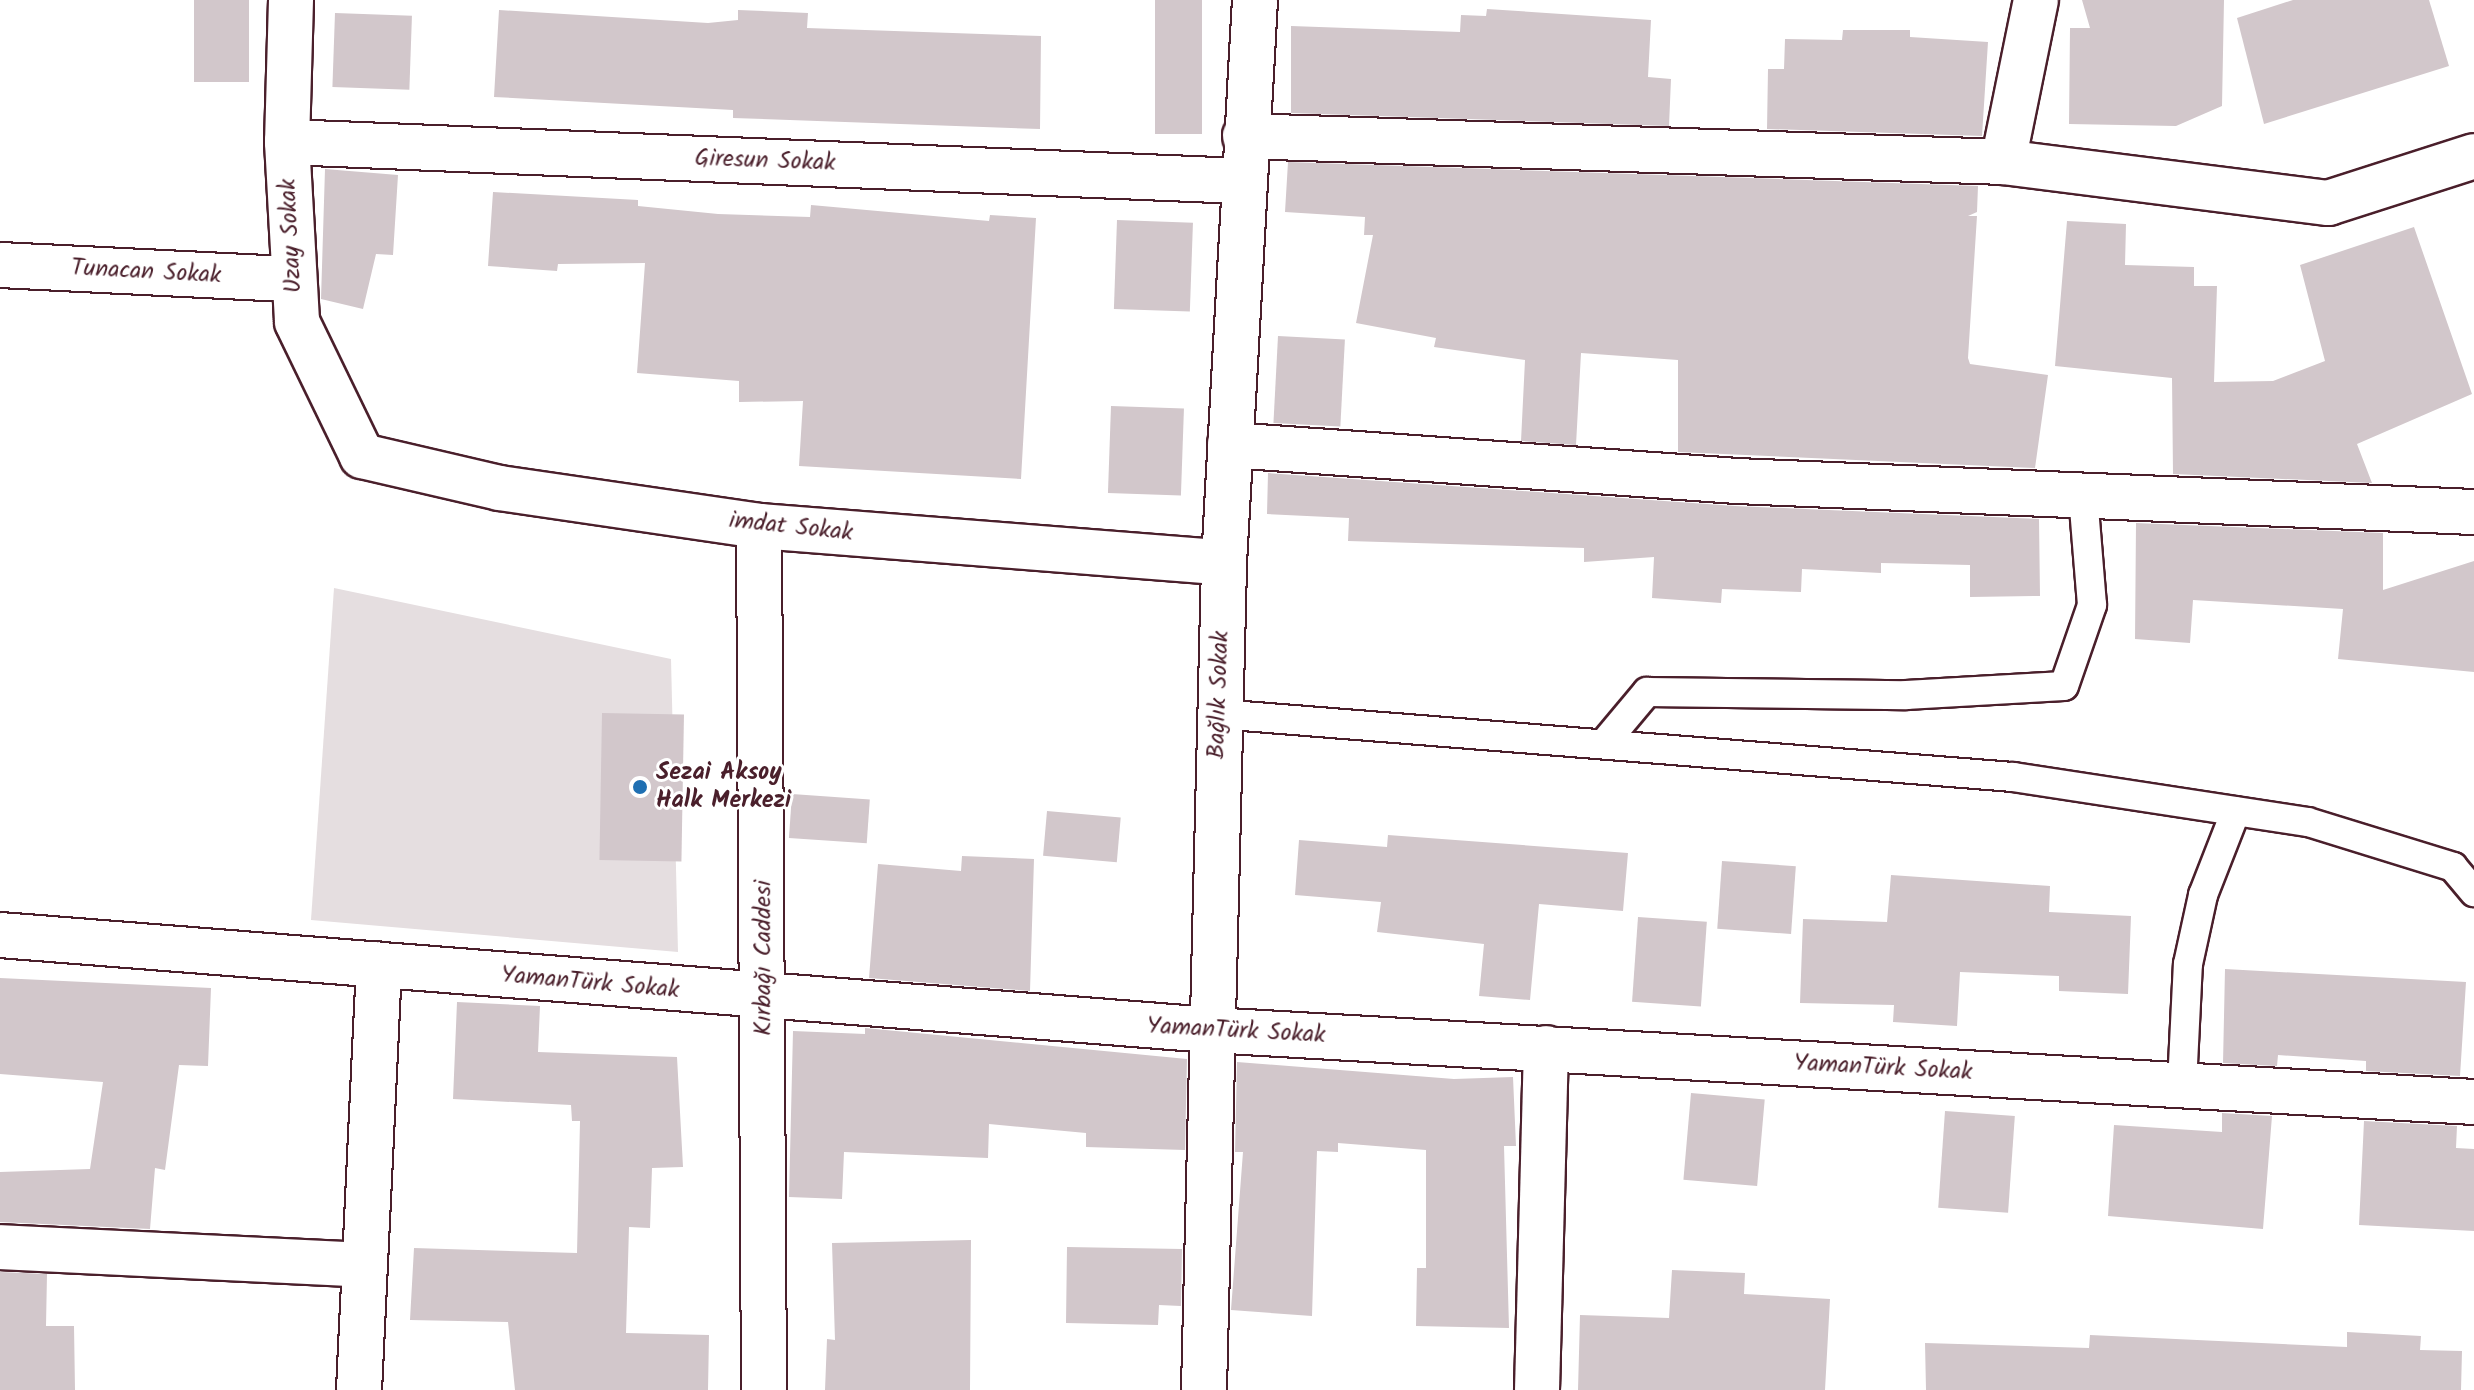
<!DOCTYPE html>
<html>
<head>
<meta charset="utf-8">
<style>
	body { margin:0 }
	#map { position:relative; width:2474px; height:1390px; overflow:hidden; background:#fff; font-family:Kalam,sans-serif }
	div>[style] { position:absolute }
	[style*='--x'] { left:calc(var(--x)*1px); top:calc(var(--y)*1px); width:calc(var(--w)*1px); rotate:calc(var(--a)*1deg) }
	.green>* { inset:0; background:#e5dee0 }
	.building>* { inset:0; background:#d2c7cb; transform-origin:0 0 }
	.roads { filter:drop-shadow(2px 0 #4a1f2b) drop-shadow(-2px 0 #4a1f2b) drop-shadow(0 2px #4a1f2b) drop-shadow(0 -2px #4a1f2b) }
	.service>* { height:28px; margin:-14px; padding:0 14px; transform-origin:14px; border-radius:14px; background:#fff }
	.minor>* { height:44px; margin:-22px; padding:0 22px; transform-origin:22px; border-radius:22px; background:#fff }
	.dots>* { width:22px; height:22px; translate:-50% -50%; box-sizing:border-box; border:4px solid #fff; border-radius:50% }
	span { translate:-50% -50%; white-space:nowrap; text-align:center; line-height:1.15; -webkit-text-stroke:6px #fff; paint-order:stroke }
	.street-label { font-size:24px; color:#4a1f2b }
	.poi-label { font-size:24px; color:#4a1f2b; font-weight:700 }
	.left { translate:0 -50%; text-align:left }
</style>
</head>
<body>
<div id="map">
	<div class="green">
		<div style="clip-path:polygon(334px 588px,671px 659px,678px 952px,311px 920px)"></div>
	</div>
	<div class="building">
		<div style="left:194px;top:0;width:55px;height:82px"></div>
		<div style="left:1155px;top:0;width:47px;height:134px"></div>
		<div style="clip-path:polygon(2082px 0,2224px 0,2222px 106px,2176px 126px,2069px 124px,2070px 28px,2090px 28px)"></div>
		<div style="clip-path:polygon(2293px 0,2429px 0,2449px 66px,2264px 124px,2237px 18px)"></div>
		<div style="clip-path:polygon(1487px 9px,1651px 20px,1648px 77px,1671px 79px,1669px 126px,1291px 113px,1291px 26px,1460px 32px,1461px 15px,1486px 16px)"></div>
		<div style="clip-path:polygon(499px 10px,708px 23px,738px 20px,738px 10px,808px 13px,807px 28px,1041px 36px,1040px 129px,733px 118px,733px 110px,494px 97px)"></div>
		<div style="left:335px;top:13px;width:77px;height:74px;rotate:2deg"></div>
		<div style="clip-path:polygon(1843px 30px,1910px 30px,1910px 37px,1988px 42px,1982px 136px,1767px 129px,1768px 69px,1784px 69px,1785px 39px,1842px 40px)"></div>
		<div style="clip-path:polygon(1288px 162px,1978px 186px,1977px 212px,1968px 216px,1977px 216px,1968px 358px,1970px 364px,2048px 375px,2035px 468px,1678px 452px,1678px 360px,1581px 353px,1576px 445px,1521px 441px,1525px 360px,1434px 347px,1436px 338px,1356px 323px,1373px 235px,1364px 235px,1365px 217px,1285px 212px)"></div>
		<div style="clip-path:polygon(325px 169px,398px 175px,393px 255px,376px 254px,363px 309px,321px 299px)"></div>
		<div style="clip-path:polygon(493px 192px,638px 200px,638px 206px,718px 214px,810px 217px,811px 205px,989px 221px,990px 215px,1036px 218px,1021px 479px,799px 466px,803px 401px,739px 402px,739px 381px,637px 373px,645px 263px,558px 264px,557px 271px,488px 266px)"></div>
		<div style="left:1117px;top:220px;width:76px;height:89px;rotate:2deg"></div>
		<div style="clip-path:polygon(2067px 221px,2126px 224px,2125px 265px,2194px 267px,2194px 286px,2217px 286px,2214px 382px,2273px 381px,2325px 361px,2300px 265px,2414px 227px,2472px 394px,2357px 444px,2372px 483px,2173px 474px,2172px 378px,2055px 366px)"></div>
		<div style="left:1278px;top:336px;width:67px;height:87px;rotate:3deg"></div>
		<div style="left:1111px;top:406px;width:73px;height:87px;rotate:2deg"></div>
		<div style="clip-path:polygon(1268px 473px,1735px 506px,2039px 519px,2040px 596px,1970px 597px,1970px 565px,1881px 563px,1881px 573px,1802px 569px,1801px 592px,1722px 589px,1721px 603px,1652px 598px,1654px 557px,1584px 562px,1584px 548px,1348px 541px,1349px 518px,1267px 514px)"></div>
		<div style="clip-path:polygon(2136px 523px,2383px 533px,2383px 590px,2474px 561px,2474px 672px,2338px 659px,2343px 609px,2193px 600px,2190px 643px,2135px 639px)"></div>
		<div style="left:602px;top:713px;width:82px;height:147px;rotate:1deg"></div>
		<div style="left:792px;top:794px;width:78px;height:44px;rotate:4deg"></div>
		<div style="left:1047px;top:811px;width:74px;height:45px;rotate:5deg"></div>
		<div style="clip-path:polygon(1388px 835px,1628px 853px,1623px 911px,1539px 904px,1530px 1000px,1479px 996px,1484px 944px,1377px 932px,1381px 902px,1295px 895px,1299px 840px,1387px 847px)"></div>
		<div style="clip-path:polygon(962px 856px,1034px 859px,1030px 991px,869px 978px,878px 864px,961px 871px)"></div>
		<div style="left:1722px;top:861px;width:74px;height:68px;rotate:4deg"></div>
		<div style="clip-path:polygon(1891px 875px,2050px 886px,2049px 912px,2131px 916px,2128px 994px,2059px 991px,2059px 976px,1960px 972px,1957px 1026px,1893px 1022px,1894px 1005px,1800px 1003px,1803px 919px,1887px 922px)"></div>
		<div style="left:1638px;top:917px;width:69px;height:85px;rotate:4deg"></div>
		<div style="clip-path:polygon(2225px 969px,2466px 982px,2460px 1076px,2366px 1071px,2366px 1061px,2278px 1055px,2277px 1066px,2223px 1063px)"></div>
		<div style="clip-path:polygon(0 978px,211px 988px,208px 1066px,179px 1065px,165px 1170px,155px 1168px,150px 1229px,0 1222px,0 1172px,90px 1169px,103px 1082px,0 1074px)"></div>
		<div style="clip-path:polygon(457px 1002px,540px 1006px,538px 1052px,677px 1057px,683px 1167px,652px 1168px,650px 1228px,629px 1227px,626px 1333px,709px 1335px,708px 1390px,515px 1390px,508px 1322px,410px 1320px,414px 1248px,577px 1253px,580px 1121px,572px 1121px,571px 1105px,453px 1099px)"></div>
		<div style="clip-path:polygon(865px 1028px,1187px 1059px,1185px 1150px,1086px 1147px,1086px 1133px,989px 1124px,988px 1158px,844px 1152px,842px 1199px,789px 1197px,793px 1031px,865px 1034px)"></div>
		<div style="clip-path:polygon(1237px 1062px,1454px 1079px,1513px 1077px,1516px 1146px,1504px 1146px,1509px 1328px,1416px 1326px,1417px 1268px,1426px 1268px,1426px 1150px,1338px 1143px,1338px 1152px,1317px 1151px,1312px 1316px,1231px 1310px,1243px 1152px,1235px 1152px)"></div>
		<div style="left:1691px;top:1093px;width:74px;height:87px;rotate:5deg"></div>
		<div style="left:1945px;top:1111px;width:70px;height:97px;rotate:4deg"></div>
		<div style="clip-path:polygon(2222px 1113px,2272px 1116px,2263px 1229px,2108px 1216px,2114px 1125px,2222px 1132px)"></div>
		<div style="clip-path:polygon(2364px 1121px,2457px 1126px,2456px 1148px,2474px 1149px,2474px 1231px,2359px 1225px)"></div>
		<div style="clip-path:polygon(971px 1240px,970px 1390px,825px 1390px,827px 1339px,835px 1340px,832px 1243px)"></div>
		<div style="clip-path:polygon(1067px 1247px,1182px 1249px,1181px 1306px,1159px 1305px,1158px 1325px,1066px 1323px)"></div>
		<div style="clip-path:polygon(1672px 1270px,1745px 1273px,1744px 1294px,1830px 1299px,1825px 1390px,1578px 1390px,1580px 1315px,1669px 1318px)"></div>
		<div style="clip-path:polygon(0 1272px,47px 1274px,46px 1326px,74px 1326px,75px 1390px,0 1390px)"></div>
		<div style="clip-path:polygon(2347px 1332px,2421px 1336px,2420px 1350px,2462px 1351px,2461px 1390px,1926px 1390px,1925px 1343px,2089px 1348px,2090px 1335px,2347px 1347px)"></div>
	</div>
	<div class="roads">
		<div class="service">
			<div style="--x:1218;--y:714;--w:797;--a:4.53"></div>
			<div style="--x:2013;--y:777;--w:298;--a:8.7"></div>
			<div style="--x:2308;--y:822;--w:152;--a:17.2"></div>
			<div style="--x:2453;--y:867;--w:33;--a:50"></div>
			<div style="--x:1606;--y:741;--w:64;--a:-50.1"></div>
			<div style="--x:1647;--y:692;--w:259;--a:0.7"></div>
			<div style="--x:1906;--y:695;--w:158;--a:-3.3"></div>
			<div style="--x:2064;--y:686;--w:86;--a:-70.9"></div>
			<div style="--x:2092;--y:605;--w:110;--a:-94.7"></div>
			<div style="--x:2182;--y:1085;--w:121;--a:-87.2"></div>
			<div style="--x:2188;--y:964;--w:71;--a:-77.7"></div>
			<div style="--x:2203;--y:895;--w:90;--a:-68.6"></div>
		</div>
		<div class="minor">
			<div style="--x:291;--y:0;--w:142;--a:91.6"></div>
			<div style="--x:287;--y:142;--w:180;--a:86.8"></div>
			<div style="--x:297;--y:322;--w:149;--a:64.1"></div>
			<div style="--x:362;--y:456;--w:141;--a:13.1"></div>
			<div style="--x:499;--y:488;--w:263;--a:8.3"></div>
			<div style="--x:759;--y:526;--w:466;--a:4.5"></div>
			<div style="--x:1245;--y:136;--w:758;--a:1.96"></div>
			<div style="--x:2003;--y:162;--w:328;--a:7.2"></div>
			<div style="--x:2328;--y:203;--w:153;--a:-17.8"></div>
			<div style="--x:287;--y:142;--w:957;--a:2.34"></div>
			<div style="--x:2003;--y:162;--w:165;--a:-78.5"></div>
			<div style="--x:0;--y:265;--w:291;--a:2.8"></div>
			<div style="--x:1230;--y:445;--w:508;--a:4.06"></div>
			<div style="--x:1737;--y:481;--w:738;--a:2.41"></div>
			<div style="--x:759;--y:526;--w:864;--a:89.67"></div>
			<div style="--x:0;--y:935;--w:1214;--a:4.49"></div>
			<div style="--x:1210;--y:1030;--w:1266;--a:3.26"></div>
			<div style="--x:0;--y:1247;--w:364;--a:2.8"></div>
			<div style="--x:359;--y:1390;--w:426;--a:-87.3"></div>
			<div style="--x:1204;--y:1390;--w:827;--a:-88.61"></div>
			<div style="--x:1224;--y:563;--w:564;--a:-86.85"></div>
			<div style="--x:1537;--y:1390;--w:342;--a:-88.5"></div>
		</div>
	</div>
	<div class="dots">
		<div style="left:640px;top:787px;background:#1f6fb2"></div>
	</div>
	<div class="street-label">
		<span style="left:765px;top:161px;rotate:2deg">Giresun Sokak</span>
		<span style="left:291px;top:236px;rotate:-93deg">Uzay Sokak</span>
		<span style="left:146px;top:272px;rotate:3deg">Tunacan Sokak</span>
		<span style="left:791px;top:527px;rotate:6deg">imdat Sokak</span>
		<span style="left:1219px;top:695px;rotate:-88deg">Bağlık Sokak</span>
		<span style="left:764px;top:958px;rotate:-90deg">Kırbağı Caddesi</span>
		<span style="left:590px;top:983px;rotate:5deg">YamanTürk Sokak</span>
		<span style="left:1236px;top:1031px;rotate:3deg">YamanTürk Sokak</span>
		<span style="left:1883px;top:1068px;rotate:3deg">YamanTürk Sokak</span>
	</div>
	<div class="poi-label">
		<span class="left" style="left:656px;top:787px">Sezai Aksoy<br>Halk Merkezi</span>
	</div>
</div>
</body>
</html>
